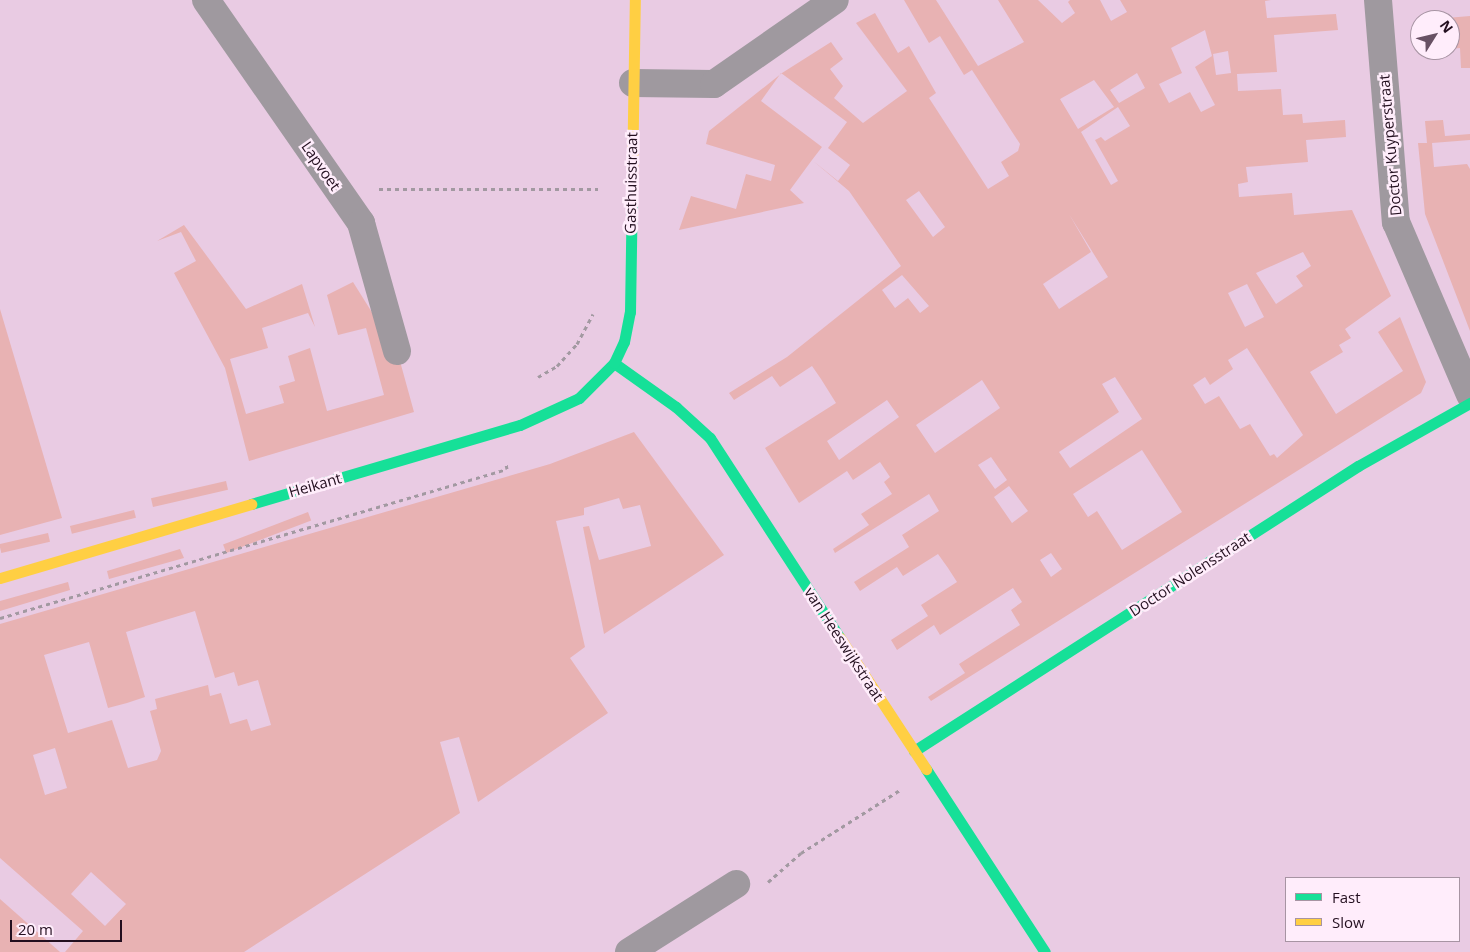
<!DOCTYPE html>
<html>
<head>
<meta charset="utf-8">
<style>
	body { margin:0 }
	#map { position:relative; width:1470px; height:952px; overflow:hidden; background:#e9cbe3; font-family:"Open Sans",sans-serif }
	div>[style] { position:absolute }
	[style*='--x'] { left:calc(var(--x)*1px); top:calc(var(--y)*1px); width:calc(var(--w)*1px); rotate:calc(var(--a)*1deg) }
	.green>* { inset:0; background:#e8b2b3; transform-origin:0 0 }
	.path>* { height:3px; margin-top:-1.5px; transform-origin:0; background:repeating-linear-gradient(90deg,#a299a1 0 4px,transparent 0 8px) }
	.street>* { height:28px; margin:-14px; padding:0 14px; transform-origin:14px; border-radius:14px; background:#9f999f }
	.fast>* { height:11px; margin:-5.5px; padding:0 5.5px; transform-origin:5.5px; border-radius:5.5px; background:#16e098 }
	.slow>* { height:11px; margin:-5.5px; padding:0 5.5px; transform-origin:5.5px; border-radius:5.5px; background:#ffcf43 }
	span { translate:-50% -50%; white-space:nowrap; text-align:center; line-height:1.15; -webkit-text-stroke:5px #ffedfb; paint-order:stroke }
	.street-label { font-size:15px; color:#230f1f }
	.legend { position:absolute; left:1285px; top:877px; width:175px; height:65px; box-sizing:border-box; background:#ffedfb; border:1px solid #a794a3; margin:0; padding:6px 9px; list-style:none; font-size:15px; color:#230f1f }
	.legend li { display:flex; align-items:center; gap:10px; height:25px }
	.legend b { width:25px; border:1px solid #a794a3 }
	.north { position:absolute; left:1410px; top:10px; width:50px; height:50px; box-sizing:border-box; background:#ffedfb; border:1px solid #a794a3; border-radius:50%; rotate:54deg; font-size:14px; font-weight:700; line-height:20px; text-align:center; color:#230f1f }
	.north::after { content:''; display:block; margin:auto; width:18px; height:22px; background:#685164; clip-path:polygon(50% 0,100% 100%,50% 72%,0 100%) }
	.scale { position:absolute; left:10px; top:920px; width:112px; height:22px; box-sizing:border-box; border:2px solid #230f1f; border-top:0; padding-left:6px; font-size:15px; line-height:18px; white-space:nowrap; color:#230f1f; -webkit-text-stroke:4px #ffedfb; paint-order:stroke }
</style>
</head>
<body>
<div id="map">
	<div class="green">
		<div style="clip-path:polygon(evenodd,904px 0,936px 0,978px 66px,1024px 42px,998px 0,1038px 0,1062px 23px,1075px 13px,1068px 2px,1070px 0,1100px 0,1111px 21px,1127px 12px,1120px 0,1271px 0,1265px 1px,1267px 18px,1336px 14px,1338px 30px,1274px 35px,1277px 72px,1237px 74px,1238px 91px,1281px 89px,1283px 115px,1302px 114px,1303px 123px,1345px 120px,1346px 137px,1306px 140px,1308px 162px,1246px 167px,1248px 182px,1238px 184px,1239px 197px,1292px 193px,1294px 215px,1352px 210px,1391px 296px,1345px 329px,1351px 338px,1339px 345px,1343px 352px,1310px 372px,1336px 414px,1403px 371px,1378px 332px,1400px 317px,1426px 382px,1421px 393px,931px 701px,928px 697px,965px 673px,959px 664px,1020px 625px,1011px 610px,1022px 602px,1013px 588px,940px 635px,934px 625px,897px 650px,891px 640px,928px 616px,921px 605px,957px 582px,948px 568px,938px 554px,903px 576px,897px 567px,860px 591px,854px 582px,909px 547px,902px 535px,939px 511px,929px 494px,835px 553px,833px 549px,869px 525px,861px 514px,892px 494px,884px 482px,890px 477px,880px 462px,853px 480px,847px 471px,799px 503px,765px 448px,836px 403px,821px 379px,812px 366px,780px 387px,772px 376px,734px 400px,729px 393px,787px 357px,901px 266px,849px 191px,812px 160px,790px 190px,804px 203px,679px 230px,691px 196px,736px 209px,746px 174px,771px 181px,775px 165px,706px 144px,709px 131px,782px 73px,831px 42px,843px 59px,830px 69px,843px 86px,834px 98px,863px 123px,907px 91px,856px 23px,875px 13px,898px 53px,909px 46px,936px 93px,929px 98px,988px 189px,1009px 176px,1001px 162px,1018px 151px,1020px 144px,972px 70px,964px 75px,940px 36px,929px 43px,904px 0,1205px 30px,1212px 56px,1195px 67px,1215px 105px,1201px 112px,1190px 92px,1169px 103px,1159px 84px,1182px 73px,1171px 48px,1205px 30px,904px 0,1228px 51px,1231px 73px,1216px 75px,1213px 54px,1228px 51px,904px 0,781px 73px,847px 122px,828px 148px,850px 165px,838px 181px,812px 160px,822px 147px,761px 101px,781px 73px,904px 0,1137px 73px,1145px 88px,1119px 103px,1110px 90px,1137px 73px,904px 0,1094px 80px,1114px 107px,1078px 129px,1060px 99px,1094px 80px,904px 0,1118px 107px,1130px 126px,1105px 141px,1101px 137px,1095px 140px,1118px 181px,1111px 185px,1081px 132px,1118px 107px,904px 0,919px 191px,945px 227px,933px 237px,906px 200px,919px 191px,904px 0,1069px 214px,1108px 277px,1059px 309px,1043px 284px,1091px 252px,1069px 214px,904px 0,1303px 252px,1311px 266px,1296px 276px,1303px 286px,1276px 304px,1256px 273px,1303px 252px,904px 0,902px 275px,929px 306px,920px 313px,908px 298px,895px 308px,882px 290px,902px 275px,904px 0,1247px 284px,1264px 317px,1245px 327px,1228px 293px,1247px 284px,904px 0,1247px 348px,1303px 435px,1277px 458px,1274px 454px,1270px 456px,1250px 424px,1240px 429px,1219px 396px,1205px 404px,1193px 385px,1205px 377px,1210px 385px,1233px 369px,1228px 360px,1247px 348px,904px 0,1115px 377px,1142px 419px,1070px 468px,1059px 452px,1119px 412px,1102px 384px,1115px 377px,904px 0,982px 380px,1000px 408px,935px 453px,916px 425px,982px 380px,904px 0,887px 400px,899px 417px,839px 460px,827px 441px,887px 400px,904px 0,1142px 450px,1182px 512px,1122px 550px,1097px 511px,1088px 517px,1073px 494px,1142px 450px,904px 0,991px 457px,1007px 480px,995px 489px,978px 465px,991px 457px,904px 0,1009px 486px,1028px 511px,1012px 523px,994px 497px,1009px 486px,904px 0,1051px 553px,1062px 569px,1051px 577px,1040px 560px,1051px 553px)"></div>
		<div style="clip-path:polygon(1470px 16px,1470px 68px,1461px 68px,1460px 48px,1450px 49px,1450px 20px,1423px 20px)"></div>
		<div style="clip-path:polygon(1443px 120px,1445px 136px,1470px 134px,1470px 140px,1432px 143px,1434px 167px,1467px 164px,1470px 169px,1470px 331px,1425px 214px,1418px 143px,1427px 143px,1425px 121px)"></div>
		<div style="clip-path:polygon(184px 225px,246px 309px,302px 284px,315px 327px,308px 313px,262px 328px,268px 348px,230px 359px,246px 414px,284px 403px,279px 386px,295px 381px,288px 356px,310px 348px,327px 411px,384px 395px,366px 328px,338px 335px,327px 295px,353px 282px,398px 354px,414px 412px,249px 461px,225px 368px,174px 273px,196px 261px,181px 232px,157px 241px)"></div>
		<div style="clip-path:polygon(0 309px,62px 518px,0 535px)"></div>
		<div style="clip-path:polygon(evenodd,634px 432px,724px 555px,604px 634px,583px 527px,589px 526px,599px 560px,651px 546px,640px 505px,623px 509px,619px 498px,584px 508px,584px 515px,556px 521px,585px 647px,570px 658px,608px 713px,478px 802px,459px 737px,440px 742px,460px 813px,244px 952px,65px 952px,83px 931px,0 858px,0 624px,550px 464px,634px 432px,195px 611px,215px 678px,234px 672px,238px 686px,258px 680px,271px 725px,251px 731px,247px 719px,230px 724px,221px 693px,210px 696px,208px 685px,155px 699px,157px 709px,150px 711px,161px 751px,157px 760px,128px 768px,112px 720px,68px 733px,44px 655px,89px 642px,108px 708px,127px 703px,145px 697px,126px 632px,195px 611px,634px 432px,55px 748px,67px 788px,45px 795px,33px 755px,55px 748px,634px 432px,91px 872px,126px 904px,105px 926px,71px 894px,91px 872px)"></div>
		<div style="left:226px;top:481px;width:9px;height:77px;rotate:77deg"></div>
		<div style="left:134px;top:510px;width:8px;height:66px;rotate:76deg"></div>
		<div style="left:308px;top:512px;width:9px;height:91px;rotate:69deg"></div>
		<div style="left:48px;top:533px;width:9px;height:50px;rotate:77deg"></div>
		<div style="clip-path:polygon(180px 549px,184px 558px,109px 579px,107px 571px)"></div>
		<div style="clip-path:polygon(68px 582px,70px 590px,0 611px,0 601px)"></div>
		<div style="clip-path:polygon(0 899px,60px 952px,0 952px)"></div>
	</div>
	<div class="path">
		<div style="--x:379;--y:189;--w:219;--a:0"></div>
		<div style="--x:538;--y:377;--w:22;--a:-30"></div>
		<div style="--x:557;--y:366;--w:30;--a:-48"></div>
		<div style="--x:577;--y:344;--w:34;--a:-62"></div>
		<div style="--x:0;--y:618;--w:528;--a:-16.38"></div>
		<div style="--x:507;--y:469;--w:5;--a:-101"></div>
		<div style="--x:768;--y:882;--w:44;--a:-41.3"></div>
		<div style="--x:801;--y:853;--w:117;--a:-32.5"></div>
	</div>
	<div class="street">
		<div style="--x:206;--y:0;--w:272;--a:55.2"></div>
		<div style="--x:361;--y:223;--w:133;--a:74.3"></div>
		<div style="--x:1378;--y:0;--w:223;--a:85.4"></div>
		<div style="--x:1396;--y:222;--w:188;--a:66.8"></div>
		<div style="--x:633;--y:83;--w:81;--a:0.7"></div>
		<div style="--x:714;--y:84;--w:147;--a:-34.8"></div>
		<div style="--x:629;--y:952;--w:127;--a:-32.4"></div>
	</div>
	<div class="fast">
		<div style="--x:614;--y:363;--w:76;--a:35.4"></div>
		<div style="--x:676;--y:407;--w:46;--a:42.4"></div>
		<div style="--x:710;--y:438;--w:239;--a:57"></div>
		<div style="--x:251;--y:504;--w:280;--a:-16.4"></div>
		<div style="--x:520;--y:425;--w:65;--a:-24.6"></div>
		<div style="--x:579;--y:398;--w:49;--a:-45"></div>
		<div style="--x:614;--y:363;--w:23;--a:-65"></div>
		<div style="--x:624;--y:342;--w:31;--a:-79"></div>
		<div style="--x:630;--y:312;--w:131;--a:-89.1"></div>
		<div style="--x:914;--y:751;--w:528;--a:-32.7"></div>
		<div style="--x:1358;--y:466;--w:129;--a:-29.4"></div>
		<div style="--x:926;--y:769;--w:218;--a:57"></div>
	</div>
	<div class="slow">
		<div style="--x:632;--y:181;--w:181;--a:-89.1"></div>
		<div style="--x:0;--y:578;--w:262;--a:-16.4"></div>
		<div style="--x:840;--y:638;--w:157;--a:56.7"></div>
	</div>
	<div class="street-label">
		<span style="left:1390px;top:145px;rotate:-95deg">Doctor Kuyperstraat</span>
		<span style="left:321px;top:166px;rotate:55deg">Lapvoet</span>
		<span style="left:631px;top:183px;rotate:-89deg">Gasthuisstraat</span>
		<span style="left:315px;top:485px;rotate:-16deg">Heikant</span>
		<span style="left:1190px;top:574px;rotate:-33deg">Doctor Nolensstraat</span>
		<span style="left:844px;top:644px;rotate:57deg">van Heeswijkstraat</span>
	</div>
	<ul class="legend">
	<li><b style="height:6px;background:#16e098"></b>Fast</li>
	<li><b style="height:6px;background:#ffcf43"></b>Slow</li>
	</ul>
	<div class="north">N</div>
	<div class="scale">20 m</div>
</div>
</body>
</html>
